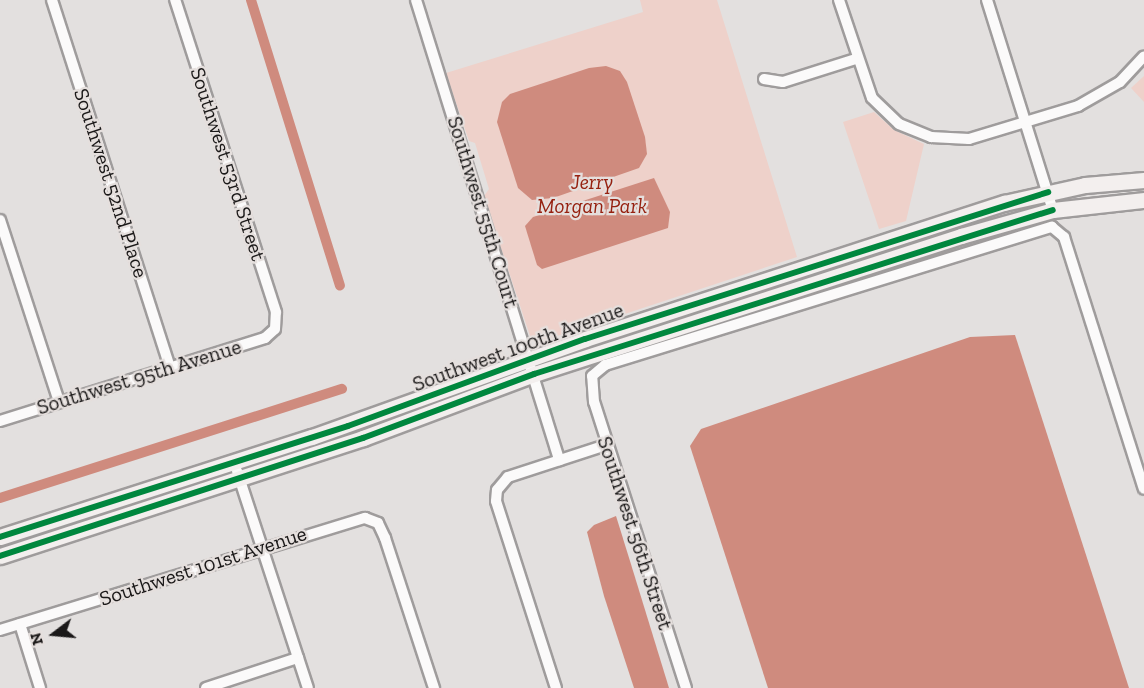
<!DOCTYPE html>
<html>
<head>
<meta charset="utf-8">
<style>
	body { margin:0 }
	#map { position:relative; width:1144px; height:688px; overflow:hidden; background:#e3e0df; font-family:"Zilla Slab",serif }
	div>[style] { position:absolute }
	[style*='--x'] { left:calc(var(--x)*1px); top:calc(var(--y)*1px); width:calc(var(--w)*1px); rotate:calc(var(--a)*1deg) }
	.green>* { inset:0; background:#eed1ca }
	.water>* { inset:0; background:#cf8b7e }
	.canal>* { height:10px; margin:-5px; padding:0 5px; transform-origin:5px; border-radius:5px; background:#cf8b7e }
	.roads { filter:drop-shadow(2px 0 #9f9c9c) drop-shadow(-2px 0 #9f9c9c) drop-shadow(0 2px #9f9c9c) drop-shadow(0 -2px #9f9c9c) }
	.street>* { height:10px; margin:-5px; padding:0 5px; transform-origin:5px; border-radius:5px; background:#fbfafa }
	.secondary>* { height:15px; margin:-7.5px; padding:0 7.5px; transform-origin:7.5px; border-radius:7.5px; background:#f3efee }
	.cycleway>* { height:6px; margin:-3px; padding:0 3px; transform-origin:3px; border-radius:3px; background:#00873e }
	span { translate:-50% -50%; white-space:nowrap; text-align:center; line-height:1.15; -webkit-text-stroke:4.5px #e5dfdd; paint-order:stroke }
	.street-label { font-size:21px; color:#1b1919 }
	.park-label { font-size:21px; color:#962110; font-style:italic }
	.north { position:absolute; left:24px; top:604px; width:60px; height:60px; -webkit-text-stroke:4px #e5dfdd; paint-order:stroke; rotate:254deg; font-size:16px; font-weight:700; line-height:24px; text-align:center; color:#1b1919 }
	.north::after { content:''; display:block; margin:auto; width:21px; height:27px; background:#1b1919; clip-path:polygon(50% 0,100% 100%,50% 72%,0 100%) }
</style>
</head>
<body>
<div id="map">
	<div class="green">
		<div style="clip-path:polygon(640px 0,717px 0,797px 257px,537px 343px,531px 339px,484px 196px,489px 189px,475px 143px,469px 141px,446px 73px,643px 12px)"></div>
		<div style="clip-path:polygon(1144px 76px,1144px 102px,1131px 88px)"></div>
		<div style="clip-path:polygon(874px 112px,894px 130px,924px 144px,906px 221px,879px 229px,843px 122px)"></div>
	</div>
	<div class="water">
		<div style="clip-path:polygon(606px 66px,620px 71px,627px 82px,645px 137px,647px 154px,639px 168px,553px 198px,532px 200px,518px 188px,497px 122px,502px 102px,510px 94px,589px 68px)"></div>
		<div style="clip-path:polygon(654px 178px,670px 212px,668px 228px,542px 269px,537px 265px,525px 226px,533px 217px)"></div>
		<div style="clip-path:polygon(1015px 335px,1129px 688px,768px 688px,690px 446px,701px 429px,970px 337px)"></div>
		<div style="clip-path:polygon(616px 516px,630px 561px,669px 688px,634px 688px,604px 596px,587px 532px,594px 525px)"></div>
	</div>
	<div class="canal">
		<div style="--x:251;--y:0;--w:299;--a:72.7"></div>
		<div style="--x:0;--y:498;--w:359;--a:-17.7"></div>
	</div>
	<div class="roads">
		<div class="street">
			<div style="--x:52;--y:0;--w:386;--a:72.2"></div>
			<div style="--x:416;--y:0;--w:482;--a:72.7"></div>
			<div style="--x:839;--y:0;--w:103;--a:71.4"></div>
			<div style="--x:872;--y:98;--w:37;--a:44"></div>
			<div style="--x:899;--y:124;--w:35;--a:22"></div>
			<div style="--x:931;--y:137;--w:38;--a:3"></div>
			<div style="--x:969;--y:139;--w:114;--a:-16.8"></div>
			<div style="--x:1078;--y:106;--w:48;--a:-29.7"></div>
			<div style="--x:1120;--y:82;--w:35;--a:-47"></div>
			<div style="--x:987;--y:0;--w:220;--a:72.6"></div>
			<div style="--x:764;--y:79;--w:19;--a:9"></div>
			<div style="--x:783;--y:82;--w:77;--a:-17.5"></div>
			<div style="--x:0;--y:220;--w:191;--a:72"></div>
			<div style="--x:0;--y:421;--w:278;--a:-17.4"></div>
			<div style="--x:265;--y:338;--w:13;--a:-42"></div>
			<div style="--x:275;--y:329;--w:17;--a:-87"></div>
			<div style="--x:276;--y:312;--w:328;--a:-107.9"></div>
			<div style="--x:237;--y:471;--w:228;--a:71.9"></div>
			<div style="--x:20;--y:624;--w:67;--a:72.6"></div>
			<div style="--x:0;--y:630;--w:382;--a:-17.1"></div>
			<div style="--x:365;--y:518;--w:14;--a:21"></div>
			<div style="--x:378;--y:523;--w:17;--a:65"></div>
			<div style="--x:385;--y:538;--w:158;--a:71.9"></div>
			<div style="--x:206;--y:688;--w:97;--a:-18.1"></div>
			<div style="--x:556;--y:688;--w:196;--a:-107.8"></div>
			<div style="--x:496;--y:501;--w:11;--a:-85"></div>
			<div style="--x:497;--y:490;--w:17;--a:-50"></div>
			<div style="--x:508;--y:477;--w:103;--a:-18.1"></div>
			<div style="--x:686;--y:688;--w:300;--a:-107.8"></div>
			<div style="--x:594;--y:402;--w:26;--a:-94"></div>
			<div style="--x:592;--y:376;--w:17;--a:-40"></div>
			<div style="--x:605;--y:365;--w:468;--a:-17.2"></div>
			<div style="--x:1052;--y:227;--w:16;--a:40"></div>
			<div style="--x:1064;--y:237;--w:264;--a:72.4"></div>
		</div>
		<div class="secondary">
			<div style="--x:0;--y:537;--w:328;--a:-17.8"></div>
			<div style="--x:312;--y:437;--w:290;--a:-19.7"></div>
			<div style="--x:585;--y:339;--w:441;--a:-18"></div>
			<div style="--x:1004;--y:203;--w:83;--a:-12.5"></div>
			<div style="--x:1085;--y:185;--w:59;--a:-4.8"></div>
			<div style="--x:0;--y:556;--w:382;--a:-18"></div>
			<div style="--x:363;--y:438;--w:183;--a:-20.5"></div>
			<div style="--x:534;--y:374;--w:449;--a:-17.9"></div>
			<div style="--x:961;--y:236;--w:96;--a:-15.8"></div>
			<div style="--x:1053;--y:210;--w:92;--a:-6.3"></div>
		</div>
	</div>
	<div class="cycleway">
		<div style="--x:0;--y:537;--w:365;--a:-17.7"></div>
		<div style="--x:348;--y:426;--w:252;--a:-20.2"></div>
		<div style="--x:585;--y:339;--w:486;--a:-17.6"></div>
		<div style="--x:0;--y:556;--w:382;--a:-18"></div>
		<div style="--x:363;--y:438;--w:183;--a:-20.5"></div>
		<div style="--x:534;--y:374;--w:544;--a:-17.54"></div>
	</div>
	<div class="street-label">
		<span style="left:228px;top:164px;rotate:72deg">Southwest 53rd Street</span>
		<span style="left:111px;top:183px;rotate:72deg">Southwest 52nd Place</span>
		<span style="left:483px;top:212px;rotate:73deg">Southwest 55th Court</span>
		<span style="left:518px;top:347px;rotate:-20deg">Southwest 100th Avenue</span>
		<span style="left:139px;top:377px;rotate:-17deg">Southwest 95th Avenue</span>
		<span style="left:635px;top:533px;rotate:72deg">Southwest 56th Street</span>
		<span style="left:203px;top:566px;rotate:-18deg">Southwest 101st Avenue</span>
	</div>
	<div class="park-label">
		<span style="left:592px;top:194px">Jerry<br>Morgan Park</span>
	</div>
	<div class="north">N</div>
</div>
</body>
</html>
